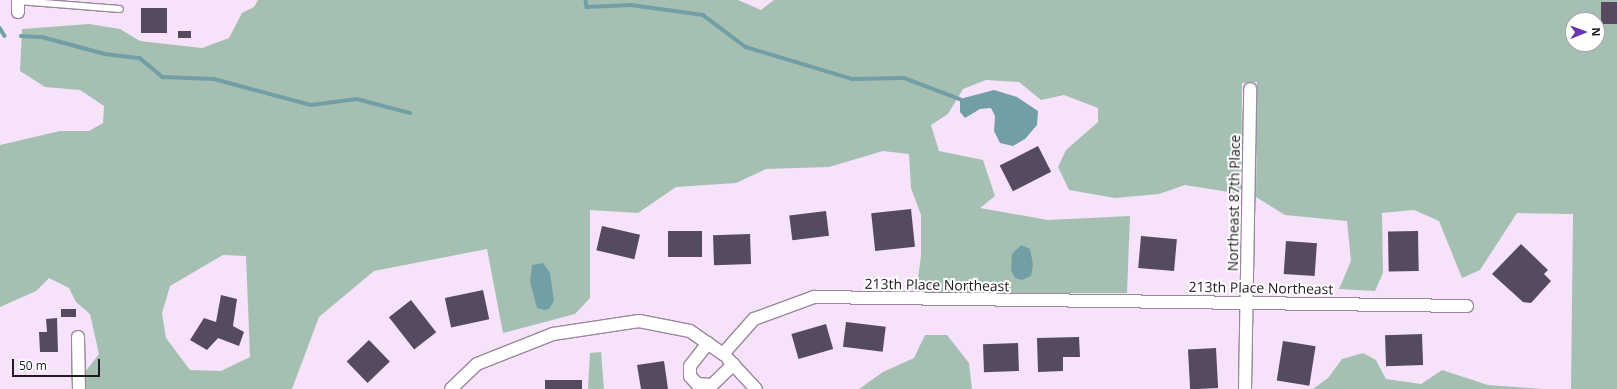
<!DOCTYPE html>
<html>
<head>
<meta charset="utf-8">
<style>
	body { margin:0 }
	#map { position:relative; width:1617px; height:389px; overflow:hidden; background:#f6e3f9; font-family:"Open Sans",sans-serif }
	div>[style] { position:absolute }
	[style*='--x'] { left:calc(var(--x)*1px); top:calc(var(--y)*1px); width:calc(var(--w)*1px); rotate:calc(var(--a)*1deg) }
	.green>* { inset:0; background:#a5c0b3 }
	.water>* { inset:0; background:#729ea5 }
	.stream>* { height:3.5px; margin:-1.75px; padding:0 1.75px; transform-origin:1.75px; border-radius:1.75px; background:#729ea5 }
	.building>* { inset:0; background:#564a5e; transform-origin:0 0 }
	.roads { filter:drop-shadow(1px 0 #99889c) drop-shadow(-1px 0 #99889c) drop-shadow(0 1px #99889c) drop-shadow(0 -1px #99889c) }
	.lane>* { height:6px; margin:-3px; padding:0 3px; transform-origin:3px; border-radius:3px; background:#fff }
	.street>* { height:12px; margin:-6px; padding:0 6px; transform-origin:6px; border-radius:6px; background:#fff }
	span { translate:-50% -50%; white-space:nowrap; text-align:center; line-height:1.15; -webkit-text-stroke:4px #fff; paint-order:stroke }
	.street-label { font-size:14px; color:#201a22 }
	.north { position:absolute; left:1565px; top:12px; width:40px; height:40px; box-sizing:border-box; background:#fff; border:1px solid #a6a3a7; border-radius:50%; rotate:89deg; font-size:11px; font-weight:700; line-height:16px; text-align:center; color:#201a22 }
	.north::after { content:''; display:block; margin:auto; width:14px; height:18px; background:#6a36ad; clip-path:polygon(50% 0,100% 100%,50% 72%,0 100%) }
	.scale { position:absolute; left:12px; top:359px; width:88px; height:18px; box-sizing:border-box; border:2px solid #201a22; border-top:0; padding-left:5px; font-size:12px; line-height:14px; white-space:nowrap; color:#201a22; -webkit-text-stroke:3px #fff; paint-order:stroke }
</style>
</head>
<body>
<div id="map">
	<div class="green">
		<div style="clip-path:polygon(evenodd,258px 0,738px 0,761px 10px,774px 0,1617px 0,1617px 389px,1571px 389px,1573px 214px,1517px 213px,1480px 270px,1462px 278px,1439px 221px,1414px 210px,1382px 213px,1383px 273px,1375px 291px,1339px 289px,1351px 261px,1347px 221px,1285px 215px,1256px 197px,1257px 82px,1242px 83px,1241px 194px,1185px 185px,1159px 194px,1115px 198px,1069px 190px,1058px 167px,1066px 150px,1098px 122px,1098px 108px,1064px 95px,1041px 100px,1019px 82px,986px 80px,963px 89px,948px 114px,931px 125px,939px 151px,983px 160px,995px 196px,980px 208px,1048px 220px,1130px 216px,1127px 293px,916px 293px,921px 256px,921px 215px,911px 188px,909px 154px,883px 151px,829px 167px,766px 169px,736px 183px,676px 187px,638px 213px,590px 210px,590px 298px,575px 314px,503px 333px,487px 249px,374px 271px,319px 317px,292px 389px,85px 389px,85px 372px,99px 354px,90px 314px,76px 302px,69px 288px,49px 278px,36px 291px,0 307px,0 145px,60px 131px,89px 131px,103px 123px,104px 106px,80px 90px,45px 87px,20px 71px,22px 29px,89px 24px,120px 29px,140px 41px,202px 48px,229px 38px,242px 13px,254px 7px,258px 0,1573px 20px,1597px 20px,1597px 44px,1573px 44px,1573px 20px,258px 0,223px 255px,246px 256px,250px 357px,221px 371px,190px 370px,166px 338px,162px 313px,170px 286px,223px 255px)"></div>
		<div style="clip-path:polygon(925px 335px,947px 335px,969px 363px,972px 389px,859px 389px,883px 372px,914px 358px)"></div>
		<div style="clip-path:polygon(601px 352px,604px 389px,588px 389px,590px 353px)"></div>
		<div style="clip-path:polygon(1363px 353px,1376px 360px,1386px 379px,1421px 384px,1442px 370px,1488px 385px,1543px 389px,1313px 389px,1328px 378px,1342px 359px)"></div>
	</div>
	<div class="water">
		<div style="clip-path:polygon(994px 90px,1017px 97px,1038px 111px,1037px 125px,1025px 139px,1013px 146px,1000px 143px,994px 131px,995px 116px,991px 108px,980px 109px,965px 118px,960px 112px,960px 99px)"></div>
		<div style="clip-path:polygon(1021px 245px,1030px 249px,1033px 264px,1031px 276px,1022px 280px,1015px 278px,1011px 270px,1012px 254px)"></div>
		<div style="clip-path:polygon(543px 263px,550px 273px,554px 301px,549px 309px,544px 310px,537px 308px,530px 282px,532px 265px)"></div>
	</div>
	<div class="stream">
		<div style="--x:586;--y:0;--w:7;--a:82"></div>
		<div style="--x:587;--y:7;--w:44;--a:-2.6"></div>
		<div style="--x:631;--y:5;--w:73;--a:7.9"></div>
		<div style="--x:703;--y:15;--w:54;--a:36.7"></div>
		<div style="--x:746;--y:47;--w:112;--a:16.7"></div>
		<div style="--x:853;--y:79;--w:51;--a:-1.1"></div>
		<div style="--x:904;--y:78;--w:60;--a:20.6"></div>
		<div style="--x:0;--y:28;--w:9;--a:58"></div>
		<div style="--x:21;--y:36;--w:21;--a:3"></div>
		<div style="--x:42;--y:37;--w:65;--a:15.1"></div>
		<div style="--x:105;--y:54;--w:35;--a:7"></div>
		<div style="--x:140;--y:58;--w:30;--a:40"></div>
		<div style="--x:163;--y:77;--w:51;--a:2.2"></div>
		<div style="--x:214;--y:79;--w:100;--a:15"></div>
		<div style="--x:311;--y:105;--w:46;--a:-7.4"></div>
		<div style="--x:357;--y:99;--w:55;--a:14.8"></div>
	</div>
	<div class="building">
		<div style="left:1601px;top:2px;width:16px;height:22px"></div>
		<div style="left:141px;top:8px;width:26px;height:25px"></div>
		<div style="left:178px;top:31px;width:13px;height:7px"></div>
		<div style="left:1038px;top:146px;width:29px;height:43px;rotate:63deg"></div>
		<div style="left:911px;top:209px;width:38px;height:40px;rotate:84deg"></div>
		<div style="left:826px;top:211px;width:25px;height:37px;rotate:83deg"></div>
		<div style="left:602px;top:226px;width:39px;height:25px;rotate:13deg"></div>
		<div style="left:702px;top:231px;width:26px;height:34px;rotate:90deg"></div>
		<div style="left:1418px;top:231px;width:40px;height:30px;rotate:89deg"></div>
		<div style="left:750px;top:234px;width:30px;height:37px;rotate:88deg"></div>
		<div style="left:1141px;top:236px;width:36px;height:32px;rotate:5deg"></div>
		<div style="left:1286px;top:241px;width:31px;height:33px;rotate:4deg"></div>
		<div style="clip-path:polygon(1521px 244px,1548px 270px,1544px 274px,1551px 281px,1531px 303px,1523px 302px,1492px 274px)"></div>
		<div style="left:483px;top:290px;width:30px;height:39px;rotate:78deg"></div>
		<div style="clip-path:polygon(221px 295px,237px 299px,233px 326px,244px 332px,239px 346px,218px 338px,207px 350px,190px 340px,204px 318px,216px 322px)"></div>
		<div style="left:411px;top:300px;width:41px;height:28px;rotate:52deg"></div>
		<div style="left:61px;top:309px;width:15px;height:8px"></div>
		<div style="clip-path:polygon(57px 318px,58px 352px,40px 352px,39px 332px,47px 332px,46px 319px)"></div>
		<div style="left:846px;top:322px;width:40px;height:25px;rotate:7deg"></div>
		<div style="left:826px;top:324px;width:26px;height:36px;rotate:74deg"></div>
		<div style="left:1422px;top:334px;width:31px;height:37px;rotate:88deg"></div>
		<div style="clip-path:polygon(1079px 337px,1080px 357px,1063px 357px,1063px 371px,1038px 372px,1037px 338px)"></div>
		<div style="left:369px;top:340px;width:30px;height:31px;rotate:46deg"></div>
		<div style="left:1283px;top:341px;width:33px;height:40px;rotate:9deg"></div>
		<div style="left:1018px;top:343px;width:28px;height:35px;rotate:88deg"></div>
		<div style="left:1216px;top:348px;width:40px;height:28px;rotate:87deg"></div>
		<div style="clip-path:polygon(664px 361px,668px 389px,641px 389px,637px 365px)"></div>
		<div style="left:545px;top:380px;width:37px;height:9px"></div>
	</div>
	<div class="roads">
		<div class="lane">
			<div style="--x:18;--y:1;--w:102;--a:4.5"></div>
		</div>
		<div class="street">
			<div style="--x:18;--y:0;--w:12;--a:90"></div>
			<div style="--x:78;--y:337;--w:52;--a:88.9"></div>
			<div style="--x:708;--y:343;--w:29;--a:128"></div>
			<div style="--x:690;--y:366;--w:10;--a:90"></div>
			<div style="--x:690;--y:376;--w:11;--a:49"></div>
			<div style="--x:697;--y:384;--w:15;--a:4"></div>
			<div style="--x:712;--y:385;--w:30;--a:-44"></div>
			<div style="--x:728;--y:359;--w:41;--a:47"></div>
			<div style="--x:451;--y:389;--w:36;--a:-44"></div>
			<div style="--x:477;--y:364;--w:82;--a:-21.5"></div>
			<div style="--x:553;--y:334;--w:87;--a:-8.6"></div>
			<div style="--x:639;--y:321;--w:52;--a:11.1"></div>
			<div style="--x:690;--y:331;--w:40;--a:34.9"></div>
			<div style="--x:723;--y:354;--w:47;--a:-48.5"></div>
			<div style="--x:754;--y:319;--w:64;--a:-20.1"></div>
			<div style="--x:814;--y:297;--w:653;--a:0.79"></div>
			<div style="--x:1245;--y:389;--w:300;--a:-89"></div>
		</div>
	</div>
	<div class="street-label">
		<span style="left:1234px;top:203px;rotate:-89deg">Northeast 87th Place</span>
		<span style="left:937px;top:285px;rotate:1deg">213th Place Northeast</span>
		<span style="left:1261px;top:288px;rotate:1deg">213th Place Northeast</span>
	</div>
	<div class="north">N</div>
	<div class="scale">50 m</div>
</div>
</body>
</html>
